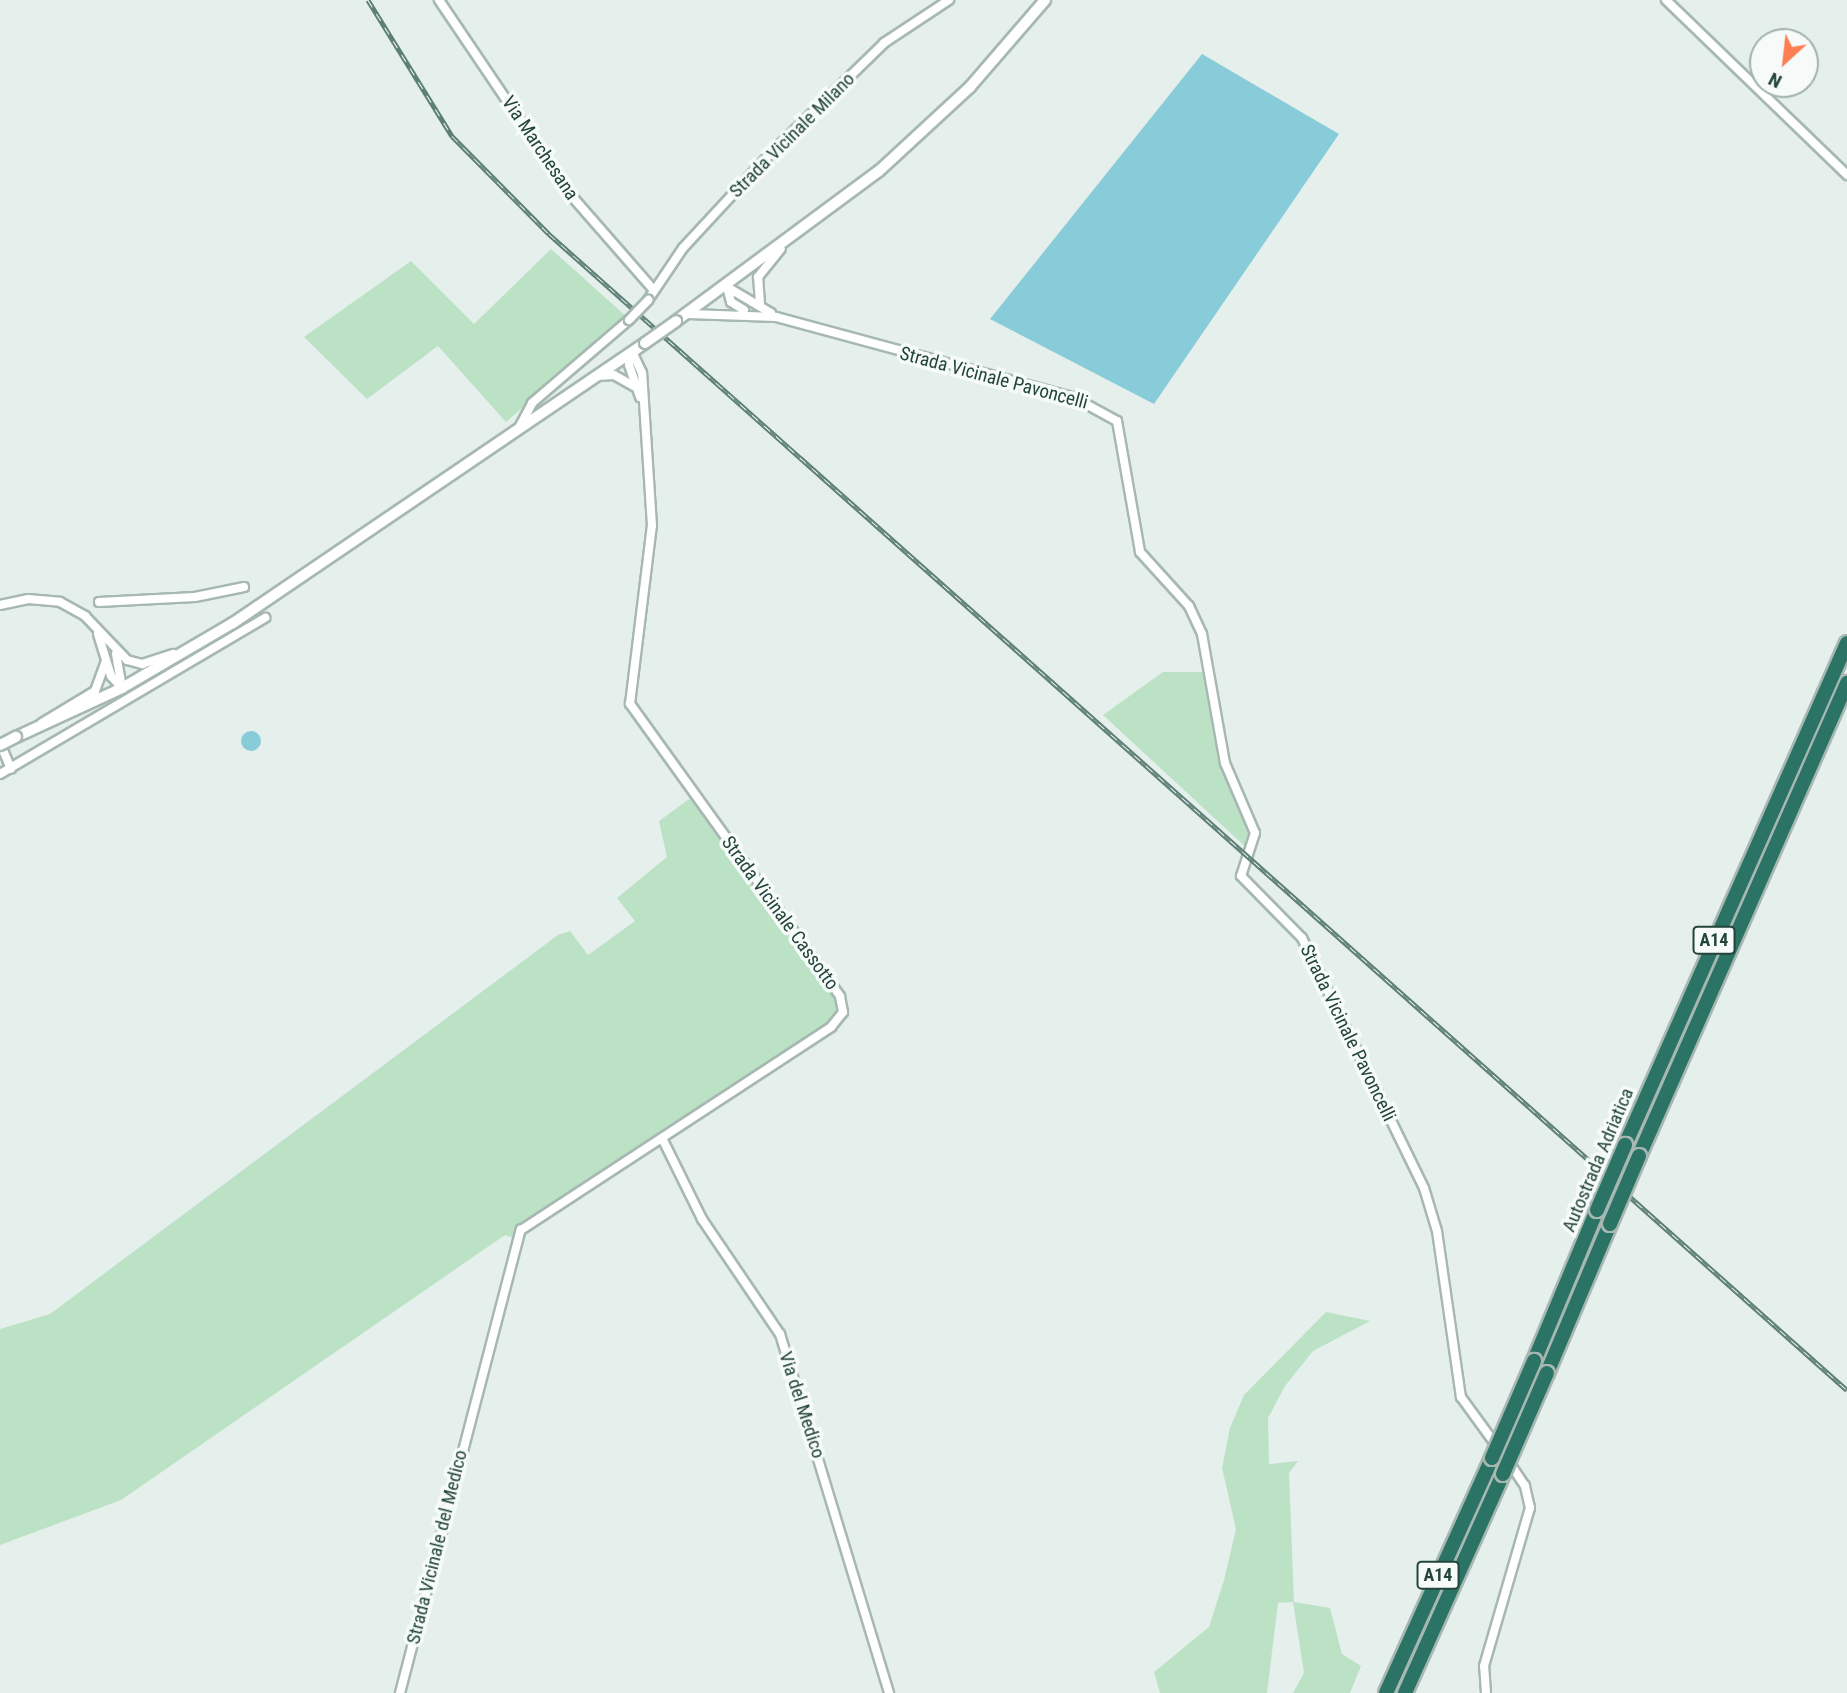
<!DOCTYPE html>
<html>
<head>
<meta charset="utf-8">
<style>
	body { margin:0 }
	#map { position:relative; width:1847px; height:1693px; overflow:hidden; background:#e5efeb; font-family:"Roboto Condensed",sans-serif }
	div>[style] { position:absolute }
	[style*='--x'] { left:calc(var(--x)*1px); top:calc(var(--y)*1px); width:calc(var(--w)*1px); rotate:calc(var(--a)*1deg) }
	.green>* { inset:0; background:#bce2c6 }
	.water>* { inset:0; background:#89ccd9 }
	.round { border-radius:50% }
	.roads { filter:drop-shadow(2px 0 #a7b8b2) drop-shadow(-2px 0 #a7b8b2) drop-shadow(0 2px #a7b8b2) drop-shadow(0 -2px #a7b8b2) }
	.street>* { height:8px; margin:-4px; padding:0 4px; transform-origin:4px; border-radius:4px; background:#fff }
	.secondary>* { height:10px; margin:-5px; padding:0 5px; transform-origin:5px; border-radius:5px; background:#fff }
	.highway>* { height:14px; margin:-7px; padding:0 7px; transform-origin:7px; border-radius:7px; background:#2b7364 }
	.rail>* { height:5px; margin-top:-2.5px; transform-origin:0; background:repeating-linear-gradient(90deg,#f6fbf9 0 8px,#5d7f75 0 16px); box-sizing:border-box; border-block:2px solid #5d7f75 }
	.bridges { filter:drop-shadow(2px 0 #a7b8b2) drop-shadow(-2px 0 #a7b8b2) drop-shadow(0 2px #a7b8b2) drop-shadow(0 -2px #a7b8b2) }
	.street-bridge>* { height:8px; margin:-4px; padding:0 4px; transform-origin:4px; border-radius:4px; background:#fff }
	.secondary-bridge>* { height:10px; margin:-5px; padding:0 5px; transform-origin:5px; border-radius:5px; background:#fff }
	.highway-bridge>* { height:14px; margin:-7px; padding:0 7px; transform-origin:7px; border-radius:7px; background:#2b7364 }
	span { translate:-50% -50%; white-space:nowrap; text-align:center; line-height:1.15; -webkit-text-stroke:7px #f6fbf9; paint-order:stroke }
	.shield-label span { padding:2px 5px; background:#f6fbf9; border:2px solid; border-radius:5px; -webkit-text-stroke-width:0 }
	.shield-label { font-size:18px; color:#22443a; font-weight:700 }
	.street-label { font-size:19px; color:#22443a }
	.north { position:absolute; left:1749px; top:28px; width:70px; height:70px; box-sizing:border-box; background:#f6fbf9; border:2px solid #a1b2ad; border-radius:50%; rotate:207deg; font-size:19px; font-weight:700; line-height:28px; text-align:center; color:#22443a }
	.north::after { content:''; display:block; margin:auto; width:24px; height:32px; background:#fe7e54; clip-path:polygon(50% 0,100% 100%,50% 72%,0 100%) }
</style>
</head>
<body>
<div id="map">
	<div class="green">
		<div style="clip-path:polygon(551px 249px,627px 317px,506px 422px,438px 346px,367px 399px,304px 337px,411px 261px,474px 324px)"></div>
		<div style="clip-path:polygon(1163px 672px,1206px 672px,1225px 771px,1253px 835px,1250px 851px,1103px 715px)"></div>
		<div style="clip-path:polygon(692px 797px,832px 987px,839px 1000px,835px 1021px,547px 1212px,516px 1239px,505px 1235px,121px 1500px,0 1545px,0 1329px,50px 1314px,558px 935px,570px 931px,588px 955px,635px 921px,617px 898px,667px 857px,659px 821px)"></div>
		<div style="clip-path:polygon(1326px 1312px,1370px 1321px,1313px 1351px,1285px 1386px,1268px 1418px,1269px 1464px,1298px 1461px,1289px 1473px,1294px 1602px,1330px 1608px,1342px 1654px,1361px 1666px,1350px 1693px,1293px 1693px,1304px 1673px,1293px 1602px,1278px 1603px,1267px 1693px,1160px 1693px,1154px 1672px,1209px 1627px,1224px 1580px,1236px 1529px,1222px 1468px,1230px 1428px,1244px 1395px)"></div>
	</div>
	<div class="water">
		<div style="clip-path:polygon(1202px 54px,1339px 134px,1154px 404px,990px 319px)"></div>
		<div class="round" style="left:241px;top:731px;width:20px;height:20px"></div>
	</div>
	<div class="roads">
		<div class="street">
			<div style="--x:439;--y:0;--w:233;--a:56"></div>
			<div style="--x:569;--y:193;--w:126;--a:48.9"></div>
			<div style="--x:1666;--y:0;--w:252;--a:44"></div>
			<div style="--x:648;--y:300;--w:63;--a:-56.1"></div>
			<div style="--x:683;--y:248;--w:129;--a:-47.2"></div>
			<div style="--x:771;--y:153;--w:158;--a:-44.2"></div>
			<div style="--x:884;--y:43;--w:78;--a:-33.5"></div>
			<div style="--x:760;--y:304;--w:27;--a:-94"></div>
			<div style="--x:758;--y:277;--w:36;--a:-51"></div>
			<div style="--x:744;--y:310;--w:15;--a:-148"></div>
			<div style="--x:731;--y:302;--w:16;--a:-105"></div>
			<div style="--x:727;--y:287;--w:51;--a:30.6"></div>
			<div style="--x:688;--y:314;--w:88;--a:2"></div>
			<div style="--x:776;--y:317;--w:308;--a:15.1"></div>
			<div style="--x:1073;--y:397;--w:50;--a:28.6"></div>
			<div style="--x:1117;--y:421;--w:133;--a:80"></div>
			<div style="--x:1140;--y:552;--w:73;--a:47.8"></div>
			<div style="--x:1189;--y:606;--w:31;--a:65"></div>
			<div style="--x:1202;--y:634;--w:131;--a:79.9"></div>
			<div style="--x:1225;--y:763;--w:76;--a:66.8"></div>
			<div style="--x:1255;--y:833;--w:45;--a:108"></div>
			<div style="--x:1241;--y:876;--w:87;--a:45.5"></div>
			<div style="--x:1302;--y:938;--w:278;--a:64"></div>
			<div style="--x:1424;--y:1188;--w:45;--a:73.2"></div>
			<div style="--x:1437;--y:1231;--w:168;--a:81.8"></div>
			<div style="--x:1461;--y:1397;--w:63;--a:54"></div>
			<div style="--x:632;--y:352;--w:13;--a:103"></div>
			<div style="--x:629;--y:365;--w:34;--a:71"></div>
			<div style="--x:597;--y:376;--w:17;--a:-3"></div>
			<div style="--x:614;--y:375;--w:23;--a:29"></div>
			<div style="--x:520;--y:426;--w:26;--a:-62"></div>
			<div style="--x:532;--y:403;--w:128;--a:-40.6"></div>
			<div style="--x:99;--y:602;--w:96;--a:-3"></div>
			<div style="--x:195;--y:597;--w:50;--a:-11.5"></div>
			<div style="--x:0;--y:605;--w:29;--a:-12"></div>
			<div style="--x:28;--y:599;--w:32;--a:5"></div>
			<div style="--x:60;--y:602;--w:29;--a:29"></div>
			<div style="--x:85;--y:616;--w:61;--a:46.3"></div>
			<div style="--x:127;--y:660;--w:16;--a:15"></div>
			<div style="--x:142;--y:664;--w:33;--a:-18"></div>
			<div style="--x:98;--y:634;--w:44;--a:72.8"></div>
			<div style="--x:111;--y:676;--w:16;--a:47"></div>
			<div style="--x:116;--y:654;--w:35;--a:80"></div>
			<div style="--x:42;--y:723;--w:62;--a:-31.1"></div>
			<div style="--x:95;--y:691;--w:32;--a:-70"></div>
			<div style="--x:0;--y:743;--w:28;--a:67"></div>
			<div style="--x:0;--y:774;--w:308;--a:-30.5"></div>
			<div style="--x:663;--y:1140;--w:88;--a:63.7"></div>
			<div style="--x:702;--y:1219;--w:139;--a:55.9"></div>
			<div style="--x:780;--y:1334;--w:375;--a:73.1"></div>
			<div style="--x:400;--y:1693;--w:479;--a:-75.4"></div>
			<div style="--x:521;--y:1230;--w:371;--a:-33.2"></div>
			<div style="--x:831;--y:1027;--w:19;--a:-51"></div>
			<div style="--x:843;--y:1012;--w:16;--a:-101"></div>
			<div style="--x:840;--y:996;--w:360;--a:-125.7"></div>
			<div style="--x:630;--y:704;--w:179;--a:-83"></div>
			<div style="--x:652;--y:526;--w:153;--a:-93.7"></div>
			<div style="--x:642;--y:373;--w:23;--a:-115"></div>
			<div style="--x:1486;--y:1693;--w:27;--a:-94"></div>
			<div style="--x:1484;--y:1666;--w:165;--a:-73.8"></div>
			<div style="--x:1530;--y:1508;--w:23;--a:-103"></div>
			<div style="--x:1525;--y:1486;--w:30;--a:-124"></div>
		</div>
		<div class="secondary">
			<div style="--x:676;--y:321;--w:252;--a:-36.5"></div>
			<div style="--x:879;--y:171;--w:124;--a:-42.7"></div>
			<div style="--x:970;--y:87;--w:115;--a:-49.2"></div>
			<div style="--x:16;--y:737;--w:117;--a:-24.8"></div>
			<div style="--x:122;--y:688;--w:129;--a:-30.4"></div>
			<div style="--x:233;--y:623;--w:498;--a:-34.2"></div>
		</div>
		<div class="highway">
			<div style="--x:1625;--y:1145;--w:549;--a:-66.14"></div>
			<div style="--x:1639;--y:1156;--w:517;--a:-66.26"></div>
			<div style="--x:1534;--y:1361;--w:164;--a:-67.4"></div>
			<div style="--x:1547;--y:1373;--w:162;--a:-67.1"></div>
			<div style="--x:1386;--y:1693;--w:258;--a:-65.7"></div>
			<div style="--x:1405;--y:1693;--w:240;--a:-65.9"></div>
		</div>
	</div>
	<div class="rail">
		<div style="--x:368;--y:0;--w:160;--a:58.3"></div>
		<div style="--x:452;--y:136;--w:138;--a:45.3"></div>
		<div style="--x:549;--y:234;--w:1738;--a:41.69"></div>
	</div>
	<div class="bridges">
		<div class="street-bridge">
			<div style="--x:629;--y:320;--w:28;--a:-46"></div>
		</div>
		<div class="secondary-bridge">
			<div style="--x:645;--y:343;--w:38;--a:-35"></div>
			<div style="--x:0;--y:745;--w:18;--a:-27"></div>
		</div>
		<div class="highway-bridge">
			<div style="--x:1597;--y:1210;--w:71;--a:-66.7"></div>
			<div style="--x:1610;--y:1224;--w:74;--a:-66.9"></div>
			<div style="--x:1492;--y:1458;--w:106;--a:-66.6"></div>
			<div style="--x:1503;--y:1474;--w:110;--a:-66.5"></div>
		</div>
	</div>
	<div class="shield-label">
		<span style="left:1714px;top:940px">A14</span>
		<span style="left:1438px;top:1575px">A14</span>
	</div>
	<div class="street-label">
		<span style="left:792px;top:135px;rotate:-45deg">Strada Vicinale Milano</span>
		<span style="left:540px;top:148px;rotate:56deg">Via Marchesana</span>
		<span style="left:994px;top:378px;rotate:15deg">Strada Vicinale Pavoncelli</span>
		<span style="left:780px;top:913px;rotate:54deg">Strada Vicinale Cassotto</span>
		<span style="left:1348px;top:1033px;rotate:64deg">Strada Vicinale Pavoncelli</span>
		<span style="left:1598px;top:1160px;rotate:-67deg">Autostrada Adriatica</span>
		<span style="left:802px;top:1405px;rotate:72deg">Via del Medico</span>
		<span style="left:437px;top:1547px;rotate:-76deg">Strada Vicinale del Medico</span>
	</div>
	<div class="north">N</div>
</div>
</body>
</html>
